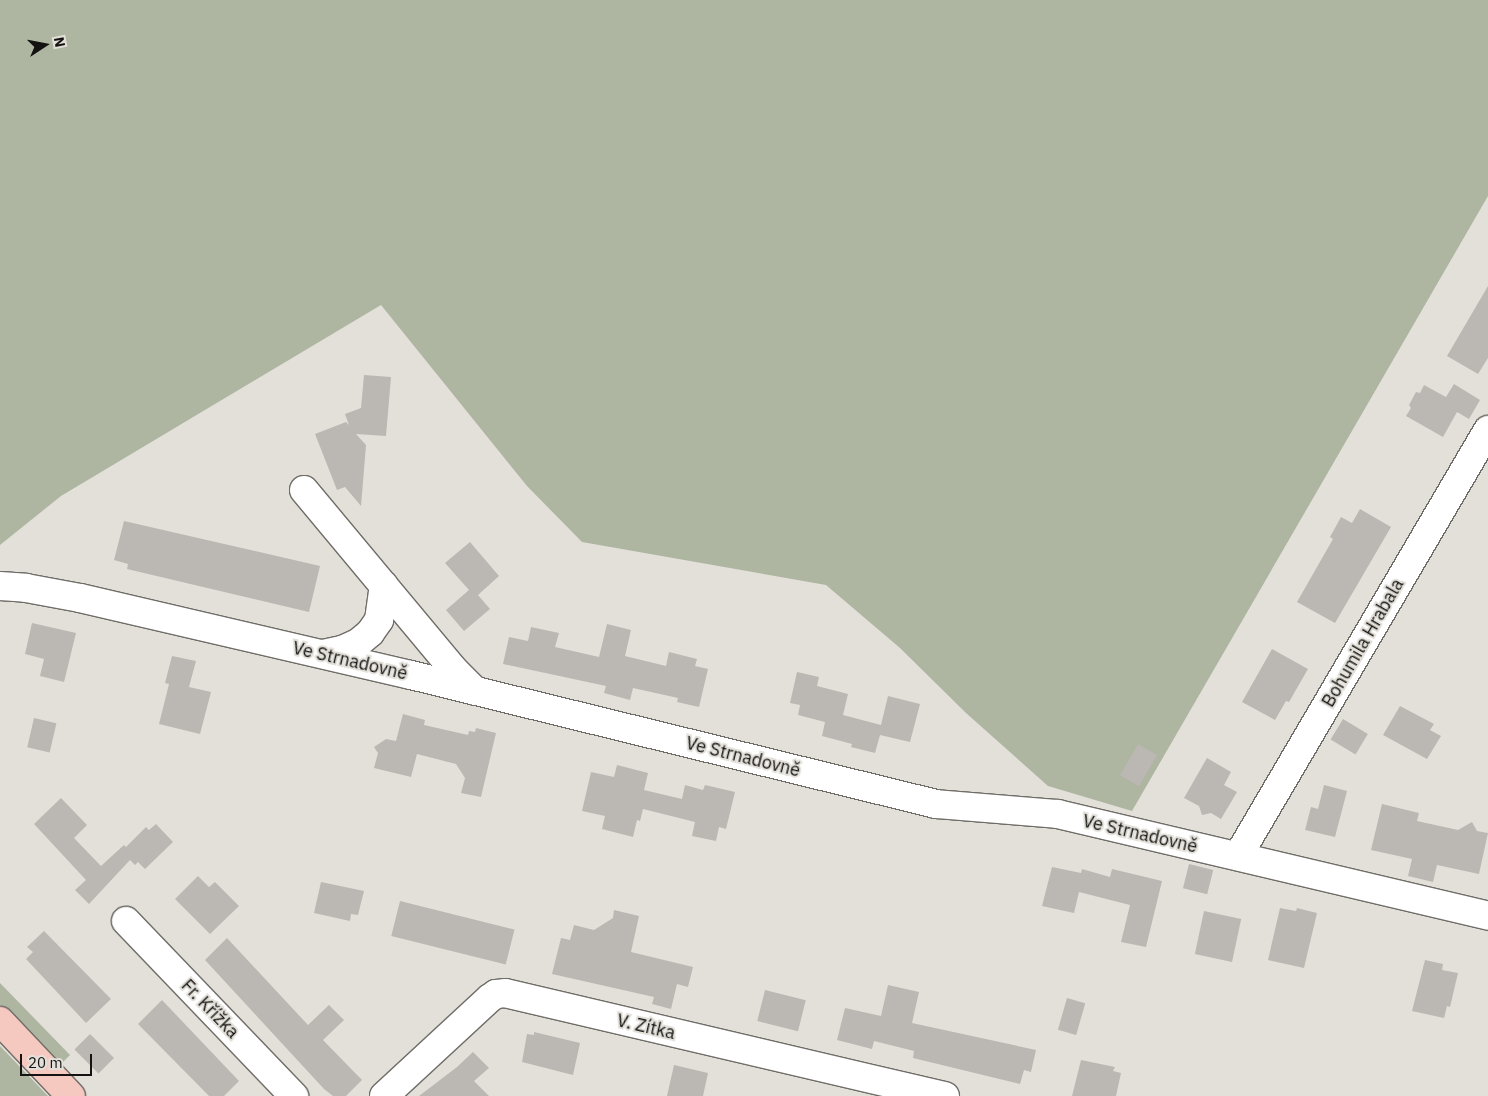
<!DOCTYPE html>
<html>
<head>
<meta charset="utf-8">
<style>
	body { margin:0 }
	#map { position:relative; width:1488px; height:1096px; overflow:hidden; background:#e3e0da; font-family:"IBM Plex Sans",sans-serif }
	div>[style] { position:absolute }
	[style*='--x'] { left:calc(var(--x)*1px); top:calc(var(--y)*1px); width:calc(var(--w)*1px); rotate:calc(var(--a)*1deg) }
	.green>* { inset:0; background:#aeb6a1 }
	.building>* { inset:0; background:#bbb7b2; transform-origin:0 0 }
	.roads { filter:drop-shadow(1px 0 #706d68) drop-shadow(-1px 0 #706d68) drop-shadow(0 1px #706d68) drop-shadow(0 -1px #706d68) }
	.minor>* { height:28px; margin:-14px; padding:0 14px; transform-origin:14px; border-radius:14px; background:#fff }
	.major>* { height:28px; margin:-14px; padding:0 14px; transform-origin:14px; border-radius:14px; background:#f5c8c0 }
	span { translate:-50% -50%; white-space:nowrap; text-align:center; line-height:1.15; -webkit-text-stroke:4px #e3e0da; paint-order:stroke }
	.street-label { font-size:18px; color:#151311 }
	.north { position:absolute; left:20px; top:20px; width:50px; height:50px; -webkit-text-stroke:4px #e3e0da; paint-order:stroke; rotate:79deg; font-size:14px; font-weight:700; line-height:20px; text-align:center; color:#151311 }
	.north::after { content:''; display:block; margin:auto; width:18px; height:22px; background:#151311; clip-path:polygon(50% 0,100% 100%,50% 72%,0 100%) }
	.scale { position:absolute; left:20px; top:1054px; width:72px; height:22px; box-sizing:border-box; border:2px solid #151311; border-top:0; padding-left:6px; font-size:15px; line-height:18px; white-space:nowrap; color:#151311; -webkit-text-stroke:4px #e3e0da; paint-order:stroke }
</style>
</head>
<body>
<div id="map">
	<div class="green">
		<div style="clip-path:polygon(0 0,1488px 0,1488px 196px,1132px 811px,1048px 786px,966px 713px,900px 648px,826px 585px,582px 542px,527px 486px,381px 305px,61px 496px,0 545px)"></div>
		<div style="clip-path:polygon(0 983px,70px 1055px,59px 1066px,0 1005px)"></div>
		<div style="clip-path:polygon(0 1046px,48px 1096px,0 1096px)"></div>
	</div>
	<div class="building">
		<div style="clip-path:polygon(1488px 286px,1488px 358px,1478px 374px,1447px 356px)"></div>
		<div style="clip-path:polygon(364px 375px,391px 377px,386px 436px,356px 434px,366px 445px,361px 506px,345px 487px,337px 490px,315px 434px,346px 422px,349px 425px,345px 414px,361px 408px)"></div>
		<div style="clip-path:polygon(1454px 384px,1480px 400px,1469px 419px,1457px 412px,1443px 437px,1406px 416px,1411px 408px,1409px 405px,1416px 392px,1420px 393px,1424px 385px,1446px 397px)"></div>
		<div style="clip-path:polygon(1360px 509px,1391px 527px,1335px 623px,1297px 602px,1333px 539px,1330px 537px,1341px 517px,1352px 523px)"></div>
		<div style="clip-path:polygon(124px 521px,320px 566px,309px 612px,127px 569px,128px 564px,114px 560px)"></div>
		<div style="clip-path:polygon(470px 542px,499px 576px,478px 595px,490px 609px,464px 631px,446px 610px,469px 590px,445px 563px)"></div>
		<div style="clip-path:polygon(32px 623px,76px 633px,64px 682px,40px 676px,44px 659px,25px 654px)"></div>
		<div style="clip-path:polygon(607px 624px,631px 630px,625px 656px,666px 666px,669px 652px,697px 659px,695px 666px,708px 669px,699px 707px,677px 702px,678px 698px,633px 688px,630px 700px,604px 693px,606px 686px,503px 664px,509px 637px,528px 641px,531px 627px,559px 633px,555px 647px,599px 657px)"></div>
		<div style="clip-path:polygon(1272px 649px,1308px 669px,1289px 702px,1286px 701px,1275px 720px,1242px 702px)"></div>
		<div style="clip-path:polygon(172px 656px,196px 661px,189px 687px,211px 692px,200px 734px,159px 724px,169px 684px,165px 683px)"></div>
		<div style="clip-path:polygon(797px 672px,819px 677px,817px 686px,848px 694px,843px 715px,881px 725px,888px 696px,920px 704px,910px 742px,880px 735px,875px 753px,851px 747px,852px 744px,822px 736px,825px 722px,798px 715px,800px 705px,790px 703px)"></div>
		<div style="clip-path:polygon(1400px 706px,1434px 724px,1430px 730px,1441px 736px,1427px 759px,1383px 735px)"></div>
		<div style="clip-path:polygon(403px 714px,425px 720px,424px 725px,468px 735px,469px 731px,475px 732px,476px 728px,496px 733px,481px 797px,461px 793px,465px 778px,456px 764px,417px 754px,411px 777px,374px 768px,378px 753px,374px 747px,386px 739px,396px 741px)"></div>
		<div style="left:34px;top:718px;width:23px;height:30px;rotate:13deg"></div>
		<div style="left:1343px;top:719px;width:29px;height:24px;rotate:31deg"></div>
		<div style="left:1138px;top:744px;width:22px;height:36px;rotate:30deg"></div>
		<div style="clip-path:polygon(1207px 758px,1231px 772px,1224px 785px,1237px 792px,1221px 819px,1211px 813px,1202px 815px,1199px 806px,1184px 798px)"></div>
		<div style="clip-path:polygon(617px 765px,648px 773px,644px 790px,682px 799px,685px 785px,703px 790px,705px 785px,735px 792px,726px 829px,719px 827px,716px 841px,692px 836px,695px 822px,643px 809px,640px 821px,637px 820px,633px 837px,602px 829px,605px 816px,582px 811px,591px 772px,614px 777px)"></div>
		<div style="clip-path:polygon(1324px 785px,1347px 791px,1335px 837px,1305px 830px,1311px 807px,1318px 809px)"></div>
		<div style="clip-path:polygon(61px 798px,87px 825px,74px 838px,101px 866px,124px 845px,126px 847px,146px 827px,149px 830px,156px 824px,173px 842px,145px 869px,138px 862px,135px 865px,130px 860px,89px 904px,75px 890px,86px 880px,34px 824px)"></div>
		<div style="clip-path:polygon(1382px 804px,1419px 813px,1417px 821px,1458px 830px,1472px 822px,1477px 831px,1488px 833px,1479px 874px,1437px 865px,1433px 882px,1408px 876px,1412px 859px,1371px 850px)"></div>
		<div style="left:1189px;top:864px;width:25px;height:25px;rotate:14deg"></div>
		<div style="clip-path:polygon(1052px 867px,1081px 873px,1082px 869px,1110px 877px,1112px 869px,1162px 881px,1146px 947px,1121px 942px,1130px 905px,1079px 892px,1074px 913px,1042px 906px)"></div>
		<div style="clip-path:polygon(198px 876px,209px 887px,215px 882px,239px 906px,210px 934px,175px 899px)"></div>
		<div style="clip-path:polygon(321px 882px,364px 891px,358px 915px,351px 914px,350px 921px,314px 913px)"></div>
		<div style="left:400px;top:901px;width:118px;height:36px;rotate:14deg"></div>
		<div style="clip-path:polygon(1280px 908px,1296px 911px,1297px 908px,1317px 913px,1304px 968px,1268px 960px)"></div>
		<div style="clip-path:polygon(614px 910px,639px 916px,631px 952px,693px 967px,688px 987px,677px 984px,671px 1009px,652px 1004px,654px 997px,552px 974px,561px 938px,570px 940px,574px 925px,594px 930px,613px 918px)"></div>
		<div style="left:1204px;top:911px;width:38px;height:44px;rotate:12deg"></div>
		<div style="clip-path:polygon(44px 931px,111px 999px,86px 1023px,26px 959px,33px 952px,27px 947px)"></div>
		<div style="clip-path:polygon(227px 938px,308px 1025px,329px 1005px,344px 1020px,323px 1040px,362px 1080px,346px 1096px,333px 1096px,324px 1089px,205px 960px)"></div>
		<div style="clip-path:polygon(1425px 960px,1443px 964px,1442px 970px,1458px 973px,1450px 1007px,1447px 1006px,1444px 1018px,1412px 1011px)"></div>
		<div style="clip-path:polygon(888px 985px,919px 992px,912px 1023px,1036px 1050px,1031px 1072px,1024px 1070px,1020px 1084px,913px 1058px,914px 1051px,874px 1041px,872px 1049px,837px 1040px,845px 1008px,881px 1016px)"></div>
		<div style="left:765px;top:990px;width:42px;height:32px;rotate:14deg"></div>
		<div style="left:1067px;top:998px;width:19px;height:33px;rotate:16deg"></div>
		<div style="clip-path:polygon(162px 1000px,239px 1081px,224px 1096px,209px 1096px,138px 1024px)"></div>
		<div style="clip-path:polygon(534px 1032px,580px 1043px,573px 1075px,522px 1062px,527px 1034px,534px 1035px)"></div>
		<div style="left:90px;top:1034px;width:34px;height:22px;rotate:45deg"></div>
		<div style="clip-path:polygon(473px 1052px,489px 1068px,474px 1081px,489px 1096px,419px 1096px,457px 1067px)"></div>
		<div style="clip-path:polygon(1081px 1060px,1115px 1067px,1113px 1071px,1121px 1073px,1116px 1096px,1072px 1096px)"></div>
		<div style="clip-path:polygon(674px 1065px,708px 1073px,703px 1096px,667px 1096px)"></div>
	</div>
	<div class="roads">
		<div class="minor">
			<div style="--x:304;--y:490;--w:233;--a:50.2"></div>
			<div style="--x:453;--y:669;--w:31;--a:45"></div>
			<div style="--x:0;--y:586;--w:26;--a:4"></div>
			<div style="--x:26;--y:588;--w:55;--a:10.5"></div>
			<div style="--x:80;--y:598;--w:340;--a:13.1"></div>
			<div style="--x:411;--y:675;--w:541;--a:13.8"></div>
			<div style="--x:936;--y:804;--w:122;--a:4.7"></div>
			<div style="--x:1058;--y:814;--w:442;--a:13.3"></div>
			<div style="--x:323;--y:654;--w:19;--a:-12"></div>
			<div style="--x:342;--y:650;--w:17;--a:-24"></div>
			<div style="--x:358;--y:643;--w:16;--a:-40"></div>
			<div style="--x:370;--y:633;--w:16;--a:-55"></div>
			<div style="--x:379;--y:620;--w:35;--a:-82"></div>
			<div style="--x:1238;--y:856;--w:494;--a:-59.6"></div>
			<div style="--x:126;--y:921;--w:243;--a:46.2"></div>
			<div style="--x:384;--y:1096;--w:144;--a:-42.8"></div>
			<div style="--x:490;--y:998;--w:7;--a:-34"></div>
			<div style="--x:496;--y:994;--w:9;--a:-6"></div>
			<div style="--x:505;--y:993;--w:452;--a:13.2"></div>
		</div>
		<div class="major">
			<div style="--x:0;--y:1021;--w:103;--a:46.6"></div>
		</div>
	</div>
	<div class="street-label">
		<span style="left:1363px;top:643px;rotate:-60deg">Bohumila Hrabala</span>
		<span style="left:350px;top:661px;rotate:13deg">Ve Strnadovně</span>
		<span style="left:743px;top:757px;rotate:14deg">Ve Strnadovně</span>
		<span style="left:1140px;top:834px;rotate:13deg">Ve Strnadovně</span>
		<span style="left:210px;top:1009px;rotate:46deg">Fr. Křížka</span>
		<span style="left:646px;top:1027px;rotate:13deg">V. Zítka</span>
	</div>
	<div class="north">N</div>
	<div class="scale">20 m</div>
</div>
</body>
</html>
